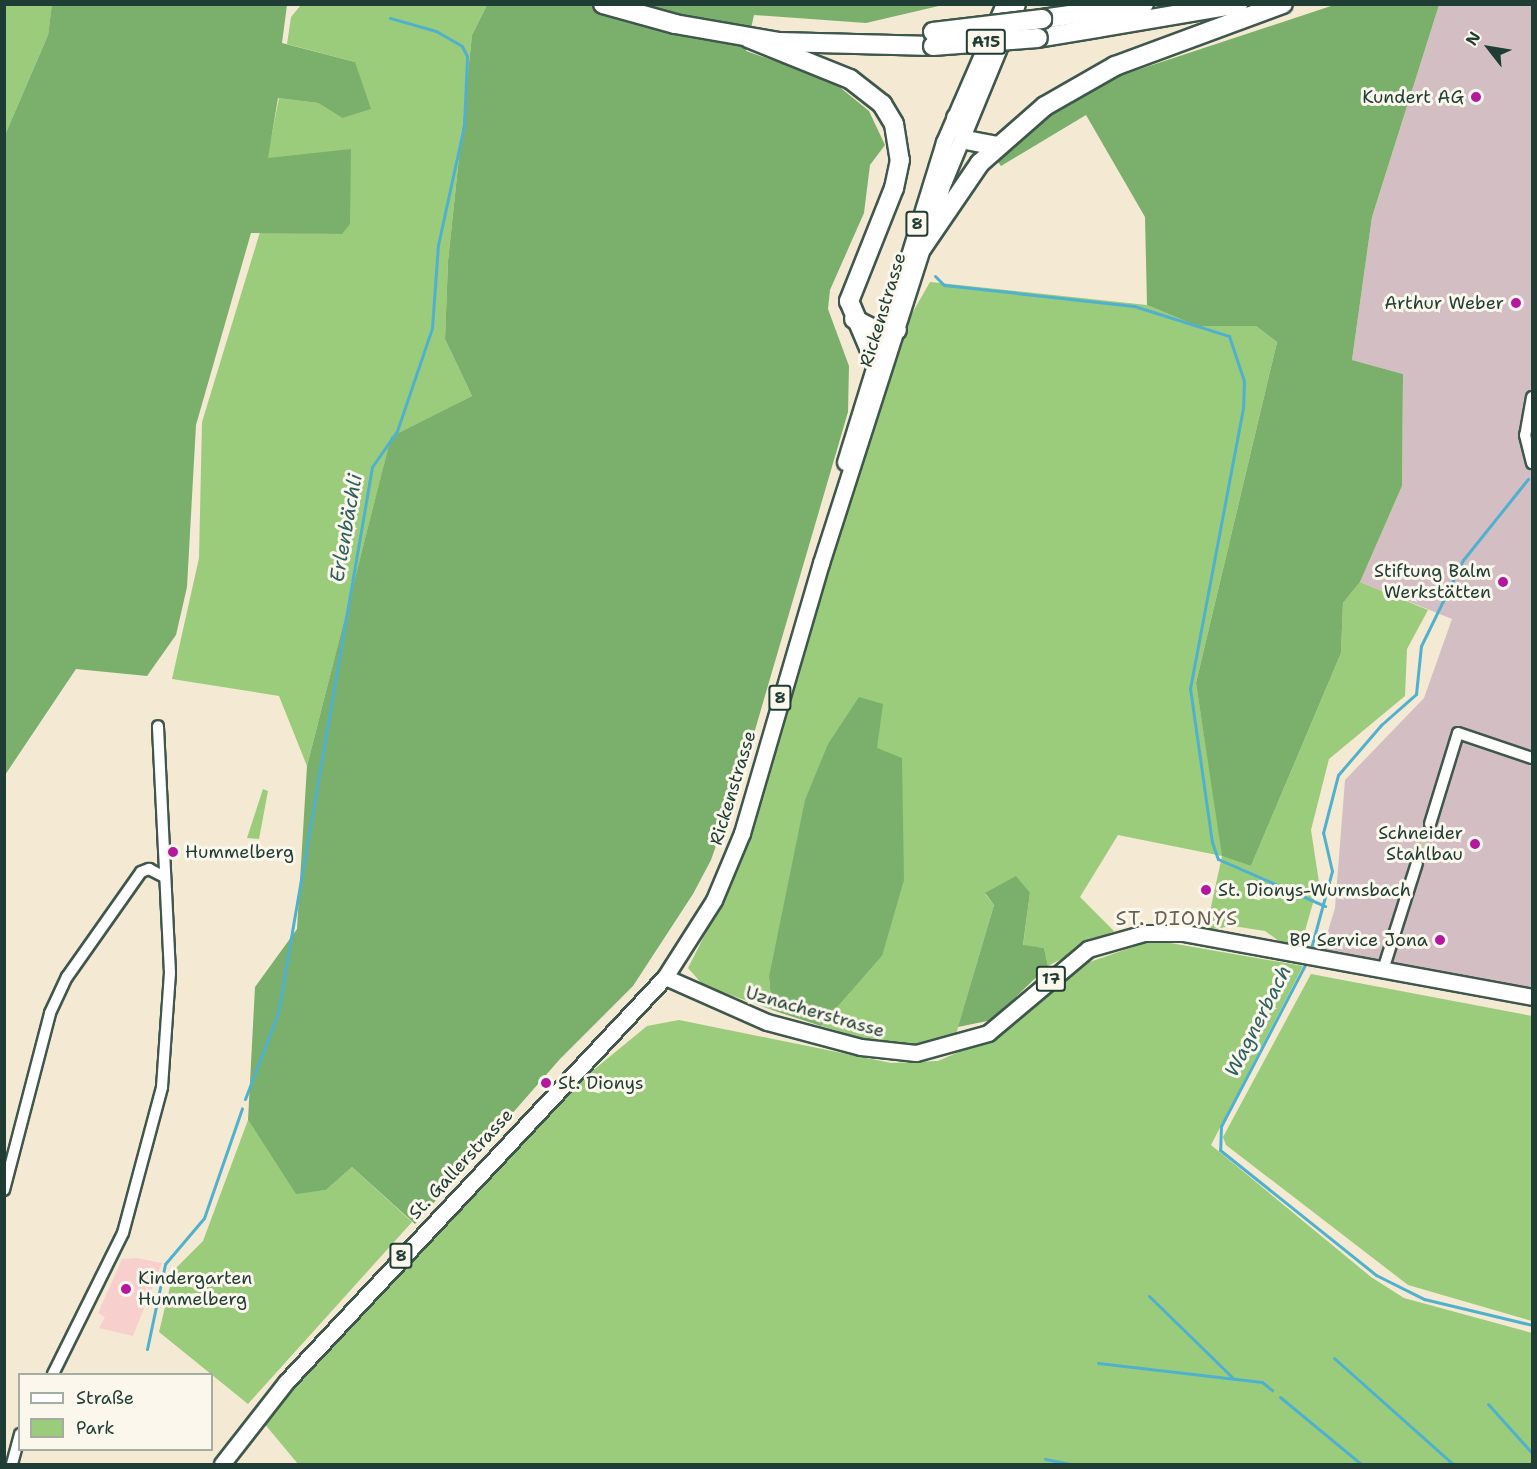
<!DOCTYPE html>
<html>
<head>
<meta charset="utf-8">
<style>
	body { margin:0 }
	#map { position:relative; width:1537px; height:1469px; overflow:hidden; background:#f4e9d2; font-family:"Shantell Sans",sans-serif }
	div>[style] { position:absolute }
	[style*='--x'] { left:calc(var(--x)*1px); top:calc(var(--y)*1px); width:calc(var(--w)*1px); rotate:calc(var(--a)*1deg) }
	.built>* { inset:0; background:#f7d0cd }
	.industrial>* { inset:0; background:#d2bec3 }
	.green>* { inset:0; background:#9acc7c }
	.forest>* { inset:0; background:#7bb06c }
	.stream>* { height:3px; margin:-1.5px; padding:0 1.5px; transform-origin:1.5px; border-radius:1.5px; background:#50b1cf }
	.street-tunnel>* { height:10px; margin-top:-5px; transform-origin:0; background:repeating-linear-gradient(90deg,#c9c7b2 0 10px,transparent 0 15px) }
	.roads { filter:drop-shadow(2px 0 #3f574c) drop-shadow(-2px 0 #3f574c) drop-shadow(0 2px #3f574c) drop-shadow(0 -2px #3f574c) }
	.street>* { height:10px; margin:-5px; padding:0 5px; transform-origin:5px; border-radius:5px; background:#fff }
	.primary>* { height:15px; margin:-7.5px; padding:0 7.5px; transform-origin:7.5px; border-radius:7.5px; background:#fff }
	.highway>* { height:18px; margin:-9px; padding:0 9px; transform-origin:9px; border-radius:9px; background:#fff }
	.bridges { filter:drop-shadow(2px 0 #3f574c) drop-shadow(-2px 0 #3f574c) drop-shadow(0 2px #3f574c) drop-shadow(0 -2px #3f574c) }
	.highway-bridge>* { height:18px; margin:-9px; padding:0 9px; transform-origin:9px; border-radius:9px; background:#fff }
	.dots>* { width:16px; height:16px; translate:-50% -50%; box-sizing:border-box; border:3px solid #fbf7ec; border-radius:50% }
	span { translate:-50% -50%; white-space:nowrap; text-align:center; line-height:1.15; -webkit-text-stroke:6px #fbf7ec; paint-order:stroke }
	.shield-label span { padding:2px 4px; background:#fbf7ec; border:2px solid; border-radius:4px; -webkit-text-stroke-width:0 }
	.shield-label { font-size:16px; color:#1f3d34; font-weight:700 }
	.poi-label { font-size:18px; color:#1f3d34 }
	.right { translate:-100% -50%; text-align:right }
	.left { translate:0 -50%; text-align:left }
	.street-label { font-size:18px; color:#1f3d34 }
	.water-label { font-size:20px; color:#2e6062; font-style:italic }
	.neighbourhood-label { font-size:20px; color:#656053; letter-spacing:1.5px }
	.frame { position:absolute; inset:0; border:6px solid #1f3d34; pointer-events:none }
	.legend { position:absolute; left:18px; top:1373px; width:195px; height:78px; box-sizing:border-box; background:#fbf7ec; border:2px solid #a3ada2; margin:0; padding:8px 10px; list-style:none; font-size:18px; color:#1f3d34 }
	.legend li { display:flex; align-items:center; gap:12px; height:30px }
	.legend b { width:30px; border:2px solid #a3ada2 }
	.north { position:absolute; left:1459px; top:18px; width:60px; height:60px; -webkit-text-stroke:4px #fbf7ec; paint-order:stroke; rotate:301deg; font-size:16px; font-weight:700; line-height:24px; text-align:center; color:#1f3d34 }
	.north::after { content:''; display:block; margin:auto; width:21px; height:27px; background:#1f3d34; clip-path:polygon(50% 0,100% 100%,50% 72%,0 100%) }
</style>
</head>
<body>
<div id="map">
	<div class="built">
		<div style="clip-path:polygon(136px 1258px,162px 1263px,133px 1336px,99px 1328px,105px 1317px,98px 1313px,122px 1259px)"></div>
	</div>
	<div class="industrial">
		<div style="clip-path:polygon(1439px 5px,1532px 5px,1532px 997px,1322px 951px,1335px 908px,1345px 780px,1424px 698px,1452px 619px,1360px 582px,1402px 486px,1403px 374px,1352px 360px,1372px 217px)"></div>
	</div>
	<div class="green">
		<div style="clip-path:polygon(5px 5px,52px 5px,48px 35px,5px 135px)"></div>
		<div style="clip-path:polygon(301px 5px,487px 5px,472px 35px,448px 261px,445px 339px,472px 396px,391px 438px,307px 766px,279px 696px,172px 679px,199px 558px,202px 422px,260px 232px,342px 234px,267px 159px,279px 98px,318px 103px,342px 118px,355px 62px,287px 44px,291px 17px)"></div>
		<div style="clip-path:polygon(930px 282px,1147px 305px,1197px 326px,1256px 326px,1277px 342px,1196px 683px,1223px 856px,1251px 866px,1341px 653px,1343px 603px,1360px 582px,1428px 610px,1407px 649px,1405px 696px,1329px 759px,1311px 830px,1319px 882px,1300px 948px,1289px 948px,1265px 931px,1233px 926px,1206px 930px,1222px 856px,1118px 835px,1080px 897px,1114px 931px,1048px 966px,1044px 948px,1023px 946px,1030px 893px,985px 894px,994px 905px,955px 1038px,892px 1047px,821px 1026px,882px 956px,769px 977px,772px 1010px,703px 985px,688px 968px,727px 891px,906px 324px)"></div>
		<div style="clip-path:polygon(263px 789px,268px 791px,259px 839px,247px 838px)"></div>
		<div style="clip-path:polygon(1153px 940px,1303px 966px,1211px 1145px,1371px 1277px,1404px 1298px,1532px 1333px,1532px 1464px,298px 1464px,258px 1416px,568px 1091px,647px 1026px,679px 1020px,891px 1063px,938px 1061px,1005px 1032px,1081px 965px)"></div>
		<div style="clip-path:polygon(1311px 974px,1532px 1016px,1532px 1321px,1408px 1285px,1226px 1145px,1223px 1137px)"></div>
		<div style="clip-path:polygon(248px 1120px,296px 1193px,326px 1190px,352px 1167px,412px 1222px,248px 1404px,159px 1332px,174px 1270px,203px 1241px)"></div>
	</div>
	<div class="forest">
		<div style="clip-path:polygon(52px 4px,287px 5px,282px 43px,355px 62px,371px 109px,342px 118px,318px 103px,278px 98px,268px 158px,351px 149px,350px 224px,342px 234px,251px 233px,196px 425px,187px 587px,176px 635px,147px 676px,76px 669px,5px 775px,5px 135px,48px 35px)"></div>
		<div style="clip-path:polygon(487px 5px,943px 5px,866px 23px,754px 15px,746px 51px,831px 80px,869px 111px,885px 145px,870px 165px,864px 213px,830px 290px,828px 309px,849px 366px,848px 412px,748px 754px,711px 860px,693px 894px,633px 986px,560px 1059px,415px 1224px,352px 1167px,326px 1190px,296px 1194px,248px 1120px,255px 987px,297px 929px,307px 766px,391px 437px,472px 396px,445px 339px,448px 261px,472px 35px)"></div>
		<div style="clip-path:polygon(1334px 5px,1439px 5px,1372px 217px,1352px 360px,1403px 374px,1402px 486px,1360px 582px,1343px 603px,1341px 653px,1251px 866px,1222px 856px,1196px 683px,1277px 342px,1256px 326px,1197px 326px,1147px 305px,1145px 217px,1086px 115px,1001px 166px,995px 158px,1077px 96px,1122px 75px)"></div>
		<div style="clip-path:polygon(859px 697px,883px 704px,877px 748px,902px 758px,904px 880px,882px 956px,821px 1026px,772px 1010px,769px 977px,805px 800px,828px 744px)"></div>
		<div style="clip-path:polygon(1016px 876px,1030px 893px,1023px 945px,1044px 948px,1048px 966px,992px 1020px,958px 1027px,994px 905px,985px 893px)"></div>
	</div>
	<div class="stream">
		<div style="--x:935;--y:276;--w:13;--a:45"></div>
		<div style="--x:944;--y:285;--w:191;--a:6.3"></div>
		<div style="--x:1134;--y:306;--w:100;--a:17.5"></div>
		<div style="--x:1229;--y:336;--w:47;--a:71.6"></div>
		<div style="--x:1244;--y:381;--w:27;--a:92"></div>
		<div style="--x:1243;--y:408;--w:285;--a:100.7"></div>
		<div style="--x:1190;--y:688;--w:156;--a:81.9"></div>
		<div style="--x:1212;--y:842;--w:18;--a:71"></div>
		<div style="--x:1218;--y:859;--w:117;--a:23.7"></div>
		<div style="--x:1310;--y:952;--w:84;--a:-74.8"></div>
		<div style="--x:1332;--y:871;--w:39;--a:-103"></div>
		<div style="--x:1323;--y:833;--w:60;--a:-75.5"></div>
		<div style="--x:1338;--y:775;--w:66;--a:-49.3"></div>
		<div style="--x:1381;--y:725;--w:47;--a:-41.5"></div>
		<div style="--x:1416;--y:694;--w:48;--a:-84.1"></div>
		<div style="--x:1421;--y:646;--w:96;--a:-64"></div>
		<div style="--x:1463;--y:560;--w:104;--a:-51.3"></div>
		<div style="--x:1307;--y:961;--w:186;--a:117.5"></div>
		<div style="--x:1221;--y:1126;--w:24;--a:92"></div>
		<div style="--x:1220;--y:1150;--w:200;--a:38.7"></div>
		<div style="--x:1376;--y:1275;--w:54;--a:26.6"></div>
		<div style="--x:1424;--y:1299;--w:111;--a:13.5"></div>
		<div style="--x:245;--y:1099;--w:92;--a:-69"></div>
		<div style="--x:278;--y:1013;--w:554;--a:-80.23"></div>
		<div style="--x:372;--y:467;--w:44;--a:-55.2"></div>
		<div style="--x:397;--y:431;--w:109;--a:-71.2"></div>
		<div style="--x:432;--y:328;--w:83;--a:-85.9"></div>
		<div style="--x:438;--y:245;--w:122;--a:-77.7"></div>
		<div style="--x:464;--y:126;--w:70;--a:-87.5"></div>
		<div style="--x:467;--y:56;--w:11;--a:-117"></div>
		<div style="--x:462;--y:46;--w:30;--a:-150"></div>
		<div style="--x:436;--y:31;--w:48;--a:-164.2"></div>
		<div style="--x:1149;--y:1296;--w:117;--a:44.3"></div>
		<div style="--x:147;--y:1349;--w:87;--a:-78"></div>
		<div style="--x:165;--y:1264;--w:60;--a:-49.7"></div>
		<div style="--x:204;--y:1218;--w:116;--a:-70.9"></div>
		<div style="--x:1334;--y:1358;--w:159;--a:41.7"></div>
		<div style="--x:1098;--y:1363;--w:165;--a:6.6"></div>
		<div style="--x:1262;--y:1382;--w:13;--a:39"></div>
		<div style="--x:1280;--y:1397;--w:105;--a:39.6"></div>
		<div style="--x:1488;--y:1404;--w:66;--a:48.1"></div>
		<div style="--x:1045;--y:1459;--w:25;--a:11"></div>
	</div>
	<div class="street-tunnel">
		<div style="--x:1417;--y:863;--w:41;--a:-71.6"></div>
	</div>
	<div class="roads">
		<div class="street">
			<div style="--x:1532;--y:397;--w:39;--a:100"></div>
			<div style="--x:1525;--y:435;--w:29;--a:76"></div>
			<div style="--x:1430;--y:824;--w:95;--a:-72.9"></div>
			<div style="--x:1458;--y:733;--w:78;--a:18.7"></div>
			<div style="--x:1383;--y:970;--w:112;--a:-72.4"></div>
			<div style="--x:4;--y:1190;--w:183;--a:-75.4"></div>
			<div style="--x:50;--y:1013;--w:40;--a:-65"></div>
			<div style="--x:67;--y:977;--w:128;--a:-54.8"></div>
			<div style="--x:141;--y:872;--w:9;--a:-21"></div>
			<div style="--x:149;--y:869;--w:18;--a:27"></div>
			<div style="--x:53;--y:1374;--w:157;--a:-63.6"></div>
			<div style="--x:123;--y:1233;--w:151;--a:-75"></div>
			<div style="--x:162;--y:1087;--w:114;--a:-86"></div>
			<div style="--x:170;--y:973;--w:247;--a:-92.8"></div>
			<div style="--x:12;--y:1464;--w:31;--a:-75"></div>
		</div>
		<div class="primary">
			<div style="--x:845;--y:462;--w:335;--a:-72.8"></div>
			<div style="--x:944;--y:142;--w:150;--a:-66.5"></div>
			<div style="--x:665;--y:977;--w:111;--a:23.8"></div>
			<div style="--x:767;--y:1022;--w:97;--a:14.9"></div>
			<div style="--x:861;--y:1047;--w:55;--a:6.2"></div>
			<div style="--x:916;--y:1053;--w:75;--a:-15.5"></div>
			<div style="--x:988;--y:1033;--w:131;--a:-40"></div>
			<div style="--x:1088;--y:949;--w:58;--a:-15.9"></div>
			<div style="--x:1144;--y:933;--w:40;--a:0"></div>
			<div style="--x:1184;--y:933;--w:354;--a:10.4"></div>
			<div style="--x:222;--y:1464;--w:104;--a:-52"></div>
			<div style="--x:286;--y:1382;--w:555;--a:-46.9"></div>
			<div style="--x:665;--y:977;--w:91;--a:-57.5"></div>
			<div style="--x:714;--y:900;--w:73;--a:-67.3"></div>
			<div style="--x:742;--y:833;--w:281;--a:-73.7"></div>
			<div style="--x:821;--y:563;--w:401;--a:-72.2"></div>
			<div style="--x:944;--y:181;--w:191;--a:-67.6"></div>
		</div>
		<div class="highway">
			<div style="--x:603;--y:4;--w:75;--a:15.5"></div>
			<div style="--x:675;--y:24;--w:106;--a:9.8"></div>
			<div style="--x:779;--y:42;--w:154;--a:1.5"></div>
			<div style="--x:1042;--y:19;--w:103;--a:-8.4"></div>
			<div style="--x:748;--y:38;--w:110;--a:21.9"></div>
			<div style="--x:850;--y:79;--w:41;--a:38"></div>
			<div style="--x:882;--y:104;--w:23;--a:59"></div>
			<div style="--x:894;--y:124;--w:36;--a:81"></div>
			<div style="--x:900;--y:160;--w:29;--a:102"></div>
			<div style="--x:894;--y:188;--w:122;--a:111.7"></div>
			<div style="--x:849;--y:301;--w:66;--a:66.9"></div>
			<div style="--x:1038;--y:38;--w:203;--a:-9.6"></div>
			<div style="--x:956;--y:118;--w:24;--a:66"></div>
			<div style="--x:966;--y:140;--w:31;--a:11"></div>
			<div style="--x:922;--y:248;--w:103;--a:-55.7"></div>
			<div style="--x:980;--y:163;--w:86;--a:-41.2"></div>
			<div style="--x:1045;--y:106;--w:81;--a:-29.7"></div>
			<div style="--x:1115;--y:66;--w:179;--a:-20.3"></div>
			<div style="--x:854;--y:319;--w:29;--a:27"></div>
			<div style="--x:880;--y:332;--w:17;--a:-7"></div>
		</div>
	</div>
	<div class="bridges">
		<div class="highway-bridge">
			<div style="--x:933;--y:32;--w:110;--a:-6.8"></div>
			<div style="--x:933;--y:46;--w:105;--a:-4.4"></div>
		</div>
	</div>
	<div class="dots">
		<div style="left:1476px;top:97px;background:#b5179e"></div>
		<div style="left:1516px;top:303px;background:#b5179e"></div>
		<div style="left:1503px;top:582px;background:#b5179e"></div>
		<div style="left:1475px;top:844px;background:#b5179e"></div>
		<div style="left:173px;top:852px;background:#b5179e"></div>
		<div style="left:1206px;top:890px;background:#b5179e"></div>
		<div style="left:1440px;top:940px;background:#b5179e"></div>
		<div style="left:546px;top:1083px;background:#b5179e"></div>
		<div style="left:126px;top:1289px;background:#b5179e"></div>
	</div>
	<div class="shield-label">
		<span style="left:986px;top:42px">A15</span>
		<span style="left:917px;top:224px">8</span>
		<span style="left:780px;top:698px">8</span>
		<span style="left:1051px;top:979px">17</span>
		<span style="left:401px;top:1256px">8</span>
	</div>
	<div class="poi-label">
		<span class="right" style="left:1464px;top:97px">Kundert AG</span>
		<span class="right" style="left:1504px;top:303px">Arthur Weber</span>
		<span class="right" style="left:1491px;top:582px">Stiftung Balm<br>Werkstätten</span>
		<span class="right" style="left:1463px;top:844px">Schneider<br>Stahlbau</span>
		<span class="left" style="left:185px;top:852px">Hummelberg</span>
		<span class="left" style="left:1218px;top:890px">St. Dionys-Wurmsbach</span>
		<span class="right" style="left:1428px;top:940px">BP Service Jona</span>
		<span class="left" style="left:558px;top:1083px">St. Dionys</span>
		<span class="left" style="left:138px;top:1289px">Kindergarten<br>Hummelberg</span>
	</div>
	<div class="street-label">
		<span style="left:883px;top:310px;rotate:-73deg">Rickenstrasse</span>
		<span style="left:733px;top:788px;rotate:-73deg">Rickenstrasse</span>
		<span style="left:815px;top:1012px;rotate:16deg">Uznacherstrasse</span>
		<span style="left:461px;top:1164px;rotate:-47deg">St. Gallerstrasse</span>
	</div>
	<div class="water-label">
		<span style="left:346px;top:528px;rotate:-80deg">Erlenbächli</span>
		<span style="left:1258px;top:1021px;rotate:-63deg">Wagnerbach</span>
	</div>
	<div class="neighbourhood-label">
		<span style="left:1177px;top:918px">ST. DIONYS</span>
	</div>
	<div class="frame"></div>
	<ul class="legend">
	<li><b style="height:8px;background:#fff"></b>Straße</li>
	<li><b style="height:16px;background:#9acc7c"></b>Park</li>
	</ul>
	<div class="north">N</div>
</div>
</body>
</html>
